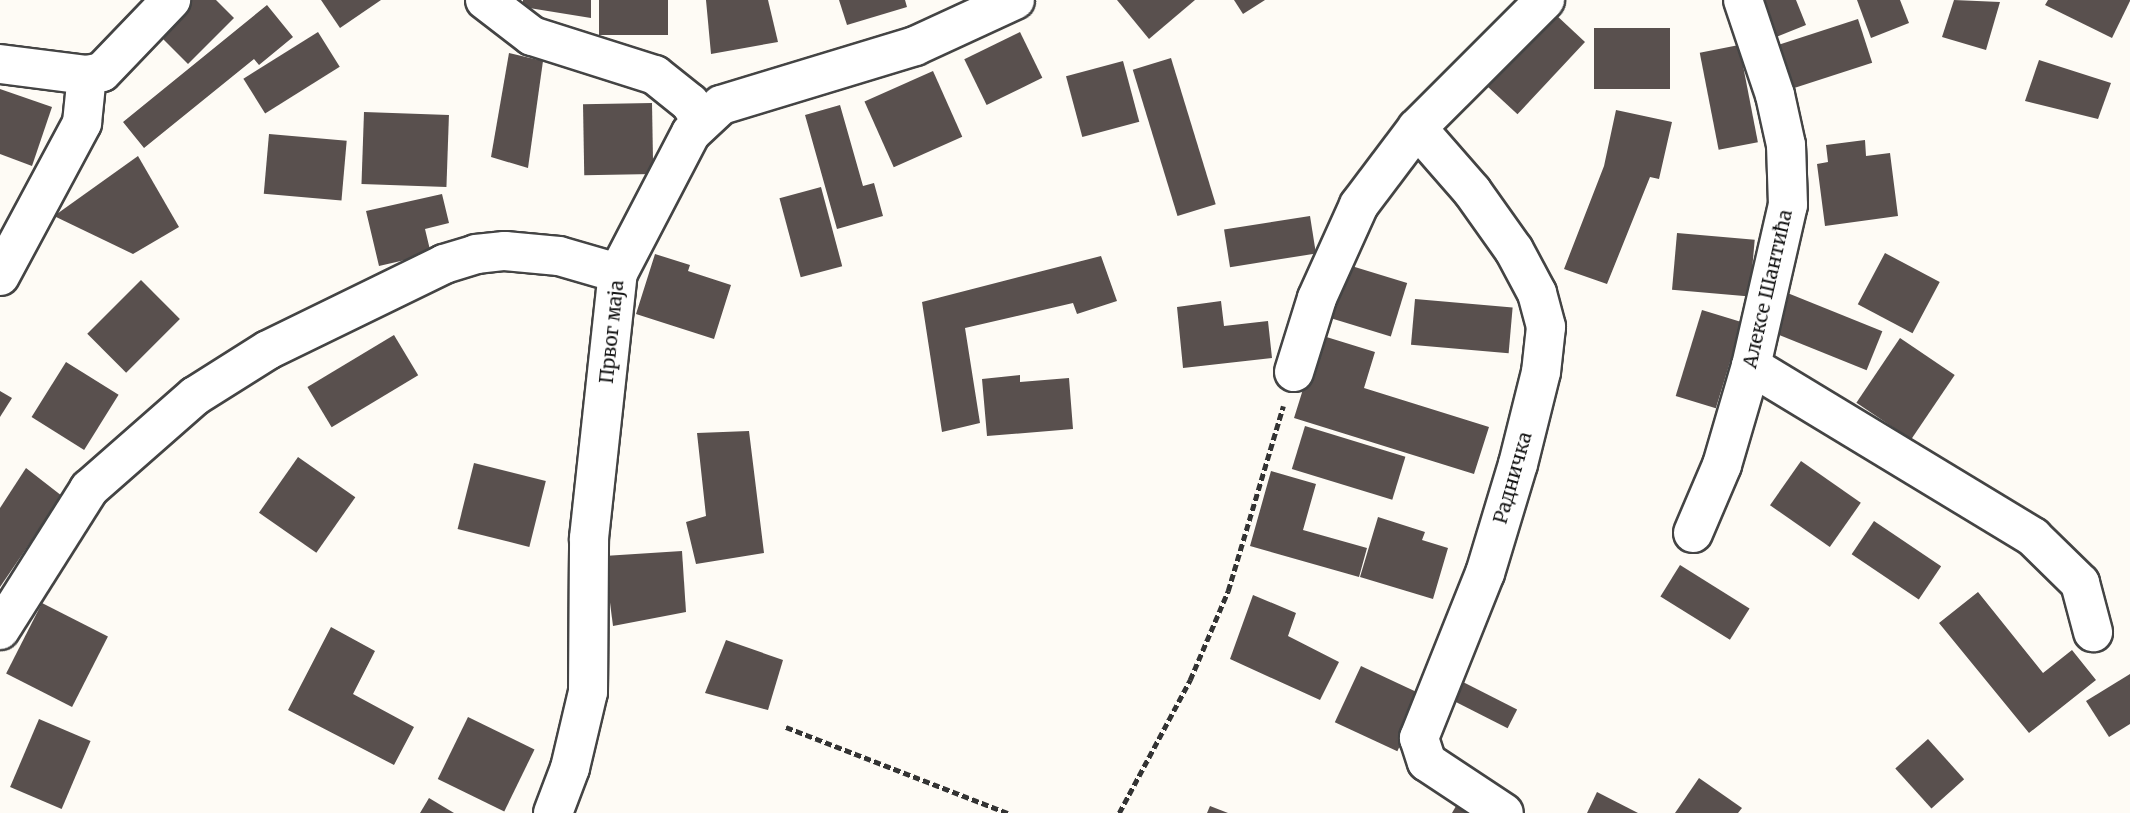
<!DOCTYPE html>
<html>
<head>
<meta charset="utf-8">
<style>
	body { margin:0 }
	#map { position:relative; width:2130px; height:813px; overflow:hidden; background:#fefbf5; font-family:Merriweather,serif }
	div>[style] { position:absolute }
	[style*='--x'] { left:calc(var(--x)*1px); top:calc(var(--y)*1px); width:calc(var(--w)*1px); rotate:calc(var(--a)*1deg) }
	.building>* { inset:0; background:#59504e; transform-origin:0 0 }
	.path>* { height:4.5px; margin-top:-2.25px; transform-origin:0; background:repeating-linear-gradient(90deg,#333 0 7px,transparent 0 10.5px) }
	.roads { filter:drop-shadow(2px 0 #444) drop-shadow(-2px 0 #444) drop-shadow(0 2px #444) drop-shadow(0 -2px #444) }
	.minor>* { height:38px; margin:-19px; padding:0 19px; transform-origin:19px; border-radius:19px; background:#fff }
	span { translate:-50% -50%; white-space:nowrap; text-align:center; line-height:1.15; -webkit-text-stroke:7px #fff; paint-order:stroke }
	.street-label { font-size:19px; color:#111 }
</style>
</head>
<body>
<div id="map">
	<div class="building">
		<div style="clip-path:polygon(182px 0,216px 0,234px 18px,188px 64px,153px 29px)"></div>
		<div style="clip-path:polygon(321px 0,381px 0,340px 28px)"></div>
		<div style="clip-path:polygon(523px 0,591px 0,591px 18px,523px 7px)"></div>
		<div style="left:599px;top:0;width:69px;height:35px"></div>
		<div style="clip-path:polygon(706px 0,768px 0,778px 42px,711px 54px)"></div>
		<div style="clip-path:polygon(839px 0,905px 0,907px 7px,847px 25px)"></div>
		<div style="clip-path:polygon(1117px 0,1195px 0,1149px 39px)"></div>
		<div style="clip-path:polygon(1234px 0,1265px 0,1243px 14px)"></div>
		<div style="clip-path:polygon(1753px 0,1796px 0,1806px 25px,1769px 40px)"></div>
		<div style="clip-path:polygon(1857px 0,1900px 0,1909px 23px,1871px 38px)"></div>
		<div style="clip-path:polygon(1954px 0,2000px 2px,1986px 50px,1942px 37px)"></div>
		<div style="clip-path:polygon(2048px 0,2130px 0,2130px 1px,2112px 38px,2045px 5px)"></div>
		<div style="clip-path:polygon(267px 5px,293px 37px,259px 65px,254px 59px,144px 148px,123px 122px)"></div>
		<div style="left:1555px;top:14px;width:41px;height:99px;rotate:43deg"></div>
		<div style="left:1858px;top:19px;width:46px;height:95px;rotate:72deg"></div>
		<div style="left:1594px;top:28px;width:76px;height:61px"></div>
		<div style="left:318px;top:32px;width:41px;height:88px;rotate:58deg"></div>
		<div style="left:1020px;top:32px;width:51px;height:62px;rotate:64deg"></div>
		<div style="left:1739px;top:45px;width:99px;height:40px;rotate:79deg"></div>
		<div style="clip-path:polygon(509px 53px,543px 61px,528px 168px,491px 157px)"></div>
		<div style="left:1171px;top:58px;width:153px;height:40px;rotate:73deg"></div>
		<div style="clip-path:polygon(2039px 60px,2111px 83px,2098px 119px,2025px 101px)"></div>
		<div style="left:1123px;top:61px;width:63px;height:59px;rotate:75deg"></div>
		<div style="left:933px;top:71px;width:72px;height:75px;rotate:66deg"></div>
		<div style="clip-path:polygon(0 89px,52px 107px,32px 166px,0 154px)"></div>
		<div style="left:652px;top:103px;width:71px;height:69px;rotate:89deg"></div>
		<div style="clip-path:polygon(840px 105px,863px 186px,874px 183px,883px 216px,837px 229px,805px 115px)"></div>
		<div style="clip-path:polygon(1616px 110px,1672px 122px,1659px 179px,1650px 177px,1607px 284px,1564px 269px,1604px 166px)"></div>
		<div style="left:364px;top:112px;width:85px;height:72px;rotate:2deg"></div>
		<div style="left:269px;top:134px;width:78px;height:60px;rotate:5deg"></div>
		<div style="clip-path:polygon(1865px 140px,1866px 156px,1890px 153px,1898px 216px,1825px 226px,1817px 164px,1828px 162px,1826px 145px)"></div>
		<div style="clip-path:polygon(138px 156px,179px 227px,133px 254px,54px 216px)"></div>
		<div style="left:821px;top:187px;width:82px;height:43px;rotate:75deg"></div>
		<div style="clip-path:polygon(442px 194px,449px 223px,425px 229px,431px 254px,379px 266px,366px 211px)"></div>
		<div style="left:1310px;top:216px;width:38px;height:87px;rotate:81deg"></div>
		<div style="left:1677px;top:233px;width:78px;height:57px;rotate:5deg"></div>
		<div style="left:1885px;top:253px;width:62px;height:58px;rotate:28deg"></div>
		<div style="clip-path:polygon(655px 254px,690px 265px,688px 271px,731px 285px,714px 339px,636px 314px)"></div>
		<div style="clip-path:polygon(1101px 256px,1117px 301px,1077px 314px,1073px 303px,965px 328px,980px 423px,942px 432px,922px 302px)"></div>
		<div style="left:1345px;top:264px;width:65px;height:56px;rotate:17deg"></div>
		<div style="left:141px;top:280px;width:55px;height:76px;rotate:45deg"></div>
		<div style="left:1785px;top:292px;width:105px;height:42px;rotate:22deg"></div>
		<div style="left:1415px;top:299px;width:98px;height:46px;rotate:5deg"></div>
		<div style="clip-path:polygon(1221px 301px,1224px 326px,1268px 321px,1272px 358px,1183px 368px,1177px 307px)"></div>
		<div style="left:1702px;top:310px;width:42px;height:90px;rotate:17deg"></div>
		<div style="left:394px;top:335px;width:47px;height:101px;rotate:59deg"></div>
		<div style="clip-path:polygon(1320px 335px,1375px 352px,1364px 388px,1489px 427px,1474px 474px,1294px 418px)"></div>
		<div style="left:1900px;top:338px;width:66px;height:78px;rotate:34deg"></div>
		<div style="left:66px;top:362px;width:62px;height:65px;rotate:32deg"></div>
		<div style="clip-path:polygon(1020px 375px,1020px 382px,1069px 378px,1073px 429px,987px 436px,982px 379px)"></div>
		<div style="clip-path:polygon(0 391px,12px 398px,0 417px)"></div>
		<div style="left:1305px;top:426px;width:105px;height:45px;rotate:17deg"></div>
		<div style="clip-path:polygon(749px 431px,764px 553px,696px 564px,686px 522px,706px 516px,697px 433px)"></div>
		<div style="left:298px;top:457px;width:70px;height:68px;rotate:35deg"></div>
		<div style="left:1801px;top:461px;width:73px;height:54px;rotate:35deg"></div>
		<div style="left:474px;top:463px;width:74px;height:68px;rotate:14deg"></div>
		<div style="clip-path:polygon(26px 468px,62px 496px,0 587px,0 508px)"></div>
		<div style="clip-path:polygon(1271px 471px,1316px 484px,1303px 530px,1367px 548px,1359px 577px,1250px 546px)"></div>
		<div style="clip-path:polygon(1378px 517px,1425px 532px,1422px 540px,1448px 548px,1433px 599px,1360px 577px)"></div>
		<div style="left:1874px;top:521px;width:81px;height:40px;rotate:34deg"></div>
		<div style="clip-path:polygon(682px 551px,686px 612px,613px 626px,604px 556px)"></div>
		<div style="left:1680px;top:565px;width:82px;height:37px;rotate:32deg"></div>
		<div style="clip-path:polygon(1978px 592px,2043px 673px,2072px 650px,2096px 680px,2029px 733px,1939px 623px)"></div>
		<div style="clip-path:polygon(1253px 595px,1296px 613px,1288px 636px,1339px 662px,1320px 700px,1230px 659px)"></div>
		<div style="left:42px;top:603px;width:74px;height:79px;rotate:27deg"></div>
		<div style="clip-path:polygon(331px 627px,375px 651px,353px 694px,414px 727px,394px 765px,288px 710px)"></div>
		<div style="clip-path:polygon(726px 640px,783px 660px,768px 710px,705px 693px)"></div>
		<div style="left:1361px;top:666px;width:69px;height:62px;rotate:25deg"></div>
		<div style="clip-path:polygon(2130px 674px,2130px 724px,2109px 737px,2086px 701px)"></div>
		<div style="left:1461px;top:681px;width:63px;height:21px;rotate:27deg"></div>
		<div style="left:468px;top:717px;width:74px;height:69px;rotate:26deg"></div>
		<div style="left:39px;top:719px;width:56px;height:74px;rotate:23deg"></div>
		<div style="left:1928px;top:739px;width:54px;height:44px;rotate:48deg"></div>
		<div style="clip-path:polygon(1699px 778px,1742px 808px,1738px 813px,1675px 813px)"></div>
		<div style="clip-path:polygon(1597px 792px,1638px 813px,1587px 813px)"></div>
		<div style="clip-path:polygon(429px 798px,454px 813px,420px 813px)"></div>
		<div style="clip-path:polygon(1210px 806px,1228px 813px,1207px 813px)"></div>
		<div style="clip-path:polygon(1456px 806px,1468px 813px,1452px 813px)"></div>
	</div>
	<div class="path">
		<div style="--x:786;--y:727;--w:238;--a:21.2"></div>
		<div style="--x:1119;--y:813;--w:151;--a:-61.9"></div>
		<div style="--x:1190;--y:680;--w:97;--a:-66.9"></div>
		<div style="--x:1228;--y:591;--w:193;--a:-73.4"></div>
	</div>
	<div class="roads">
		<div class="minor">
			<div style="--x:485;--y:0;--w:59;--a:37.5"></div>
			<div style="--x:532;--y:36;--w:129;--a:17.6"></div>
			<div style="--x:655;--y:75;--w:45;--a:38.7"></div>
			<div style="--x:690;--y:103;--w:21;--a:59"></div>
			<div style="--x:0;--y:64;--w:88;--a:7.2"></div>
			<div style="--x:87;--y:75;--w:15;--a:-11"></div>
			<div style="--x:102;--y:72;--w:100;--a:-46.2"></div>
			<div style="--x:1417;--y:128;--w:84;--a:48.9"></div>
			<div style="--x:1472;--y:191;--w:72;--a:54.6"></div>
			<div style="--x:1514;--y:250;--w:49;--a:61.9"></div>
			<div style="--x:1537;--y:293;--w:35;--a:75"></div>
			<div style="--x:1546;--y:327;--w:45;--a:96.3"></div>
			<div style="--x:1541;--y:372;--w:95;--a:104"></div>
			<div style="--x:1518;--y:464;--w:114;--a:106.8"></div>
			<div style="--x:1485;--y:573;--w:178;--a:111.8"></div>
			<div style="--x:1419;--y:738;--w:25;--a:72"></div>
			<div style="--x:1427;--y:762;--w:92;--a:33.5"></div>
			<div style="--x:0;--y:276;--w:174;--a:-61.8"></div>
			<div style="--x:82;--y:123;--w:48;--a:-84.1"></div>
			<div style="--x:1751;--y:366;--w:330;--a:31.2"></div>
			<div style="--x:2033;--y:537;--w:66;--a:44.4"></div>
			<div style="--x:2080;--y:583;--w:51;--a:75.1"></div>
			<div style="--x:1294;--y:372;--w:77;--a:-72.7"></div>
			<div style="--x:1317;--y:298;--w:102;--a:-65.7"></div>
			<div style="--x:1359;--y:205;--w:96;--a:-53"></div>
			<div style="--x:1417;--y:128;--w:181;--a:-45"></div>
			<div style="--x:1693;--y:533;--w:74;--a:-66.9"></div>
			<div style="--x:1722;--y:465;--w:103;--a:-73.7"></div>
			<div style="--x:1751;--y:366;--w:165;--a:-77.1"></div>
			<div style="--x:1788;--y:205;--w:60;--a:-91.9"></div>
			<div style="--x:1786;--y:145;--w:51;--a:-102.4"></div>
			<div style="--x:1775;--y:95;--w:100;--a:-108.6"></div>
			<div style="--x:0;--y:630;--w:167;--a:-57.7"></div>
			<div style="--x:89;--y:489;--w:141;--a:-41.3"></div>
			<div style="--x:195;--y:396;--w:86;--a:-32.2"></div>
			<div style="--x:268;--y:350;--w:196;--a:-26"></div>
			<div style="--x:444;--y:264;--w:34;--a:-17"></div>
			<div style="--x:476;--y:254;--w:29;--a:-6"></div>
			<div style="--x:505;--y:251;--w:54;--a:5.3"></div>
			<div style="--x:559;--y:256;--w:61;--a:16.1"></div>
			<div style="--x:553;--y:813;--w:48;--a:-69.3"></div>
			<div style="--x:570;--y:768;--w:78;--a:-76.7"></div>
			<div style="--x:588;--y:692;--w:154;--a:-89.6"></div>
			<div style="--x:589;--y:538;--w:267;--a:-83.8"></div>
			<div style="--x:618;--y:273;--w:158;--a:-62.5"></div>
			<div style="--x:691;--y:133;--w:41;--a:-43"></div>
			<div style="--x:721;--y:105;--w:203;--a:-16.9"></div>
			<div style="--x:915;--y:46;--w:110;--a:-24.7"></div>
		</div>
	</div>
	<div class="street-label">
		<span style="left:1768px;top:289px;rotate:-77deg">Алексе Шантића</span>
		<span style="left:612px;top:332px;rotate:-84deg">Првог маја</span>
		<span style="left:1513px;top:478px;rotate:-74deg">Радничка</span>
	</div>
</div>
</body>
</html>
